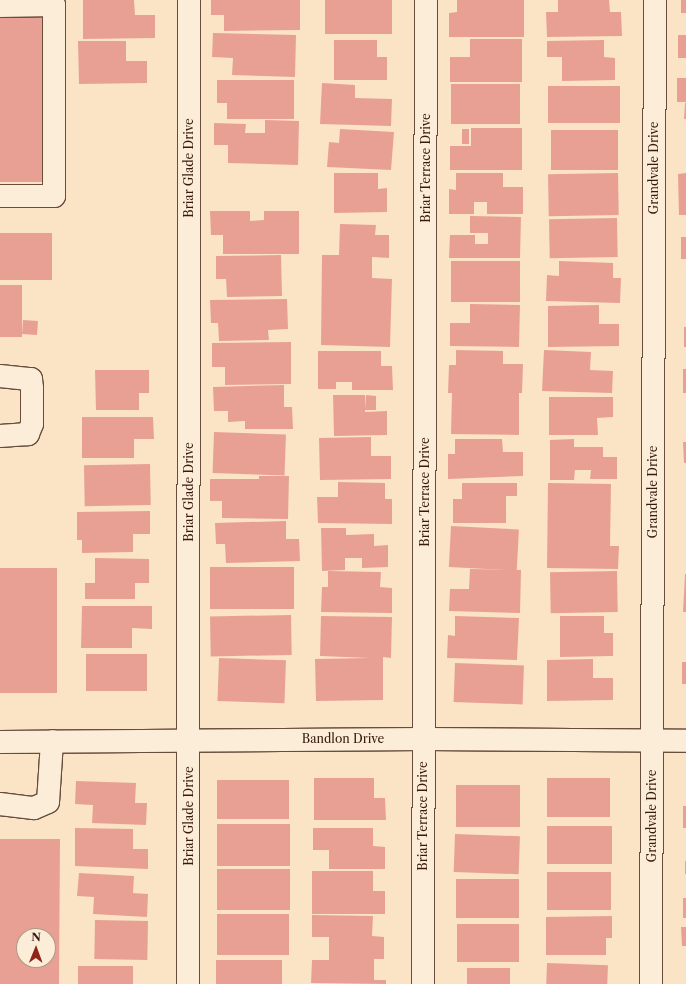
<!DOCTYPE html>
<html>
<head>
<meta charset="utf-8">
<style>
	body { margin:0 }
	#map { position:relative; width:686px; height:984px; overflow:hidden; background:#fae4c5; font-family:"Libre Caslon Text",serif }
	div>[style] { position:absolute }
	[style*='--x'] { left:calc(var(--x)*1px); top:calc(var(--y)*1px); width:calc(var(--w)*1px); rotate:calc(var(--a)*1deg) }
	.building>* { inset:0; background:#e9a094; transform-origin:0 0 }
	.roads { filter:drop-shadow(1px 0 #684c3c) drop-shadow(-1px 0 #684c3c) drop-shadow(0 1px #684c3c) drop-shadow(0 -1px #684c3c) }
	.minor>* { height:22px; margin:-11px; padding:0 11px; transform-origin:11px; border-radius:11px; background:#fcedd9 }
	span { translate:-50% -50%; white-space:nowrap; text-align:center; line-height:1.15; -webkit-text-stroke:4px #fcedd9; paint-order:stroke }
	.street-label { font-size:12px; color:#38190e }
	.north { position:absolute; left:16px; top:928px; width:40px; height:40px; box-sizing:border-box; background:#fcedd9; border:1px solid #ae9888; border-radius:50%; rotate:1deg; font-size:11px; font-weight:700; line-height:16px; text-align:center; color:#38190e }
	.north::after { content:''; display:block; margin:auto; width:14px; height:18px; background:#8f2418; clip-path:polygon(50% 0,100% 100%,50% 72%,0 100%) }
</style>
</head>
<body>
<div id="map">
	<div class="building">
		<div style="clip-path:polygon(83px 0,134px 0,135px 15px,155px 15px,155px 38px,83px 39px)"></div>
		<div style="clip-path:polygon(211px 0,300px 0,300px 30px,224px 31px,224px 15px,211px 15px)"></div>
		<div style="left:325px;top:0;width:67px;height:34px"></div>
		<div style="clip-path:polygon(457px 0,524px 0,524px 37px,449px 37px,449px 13px,457px 12px)"></div>
		<div style="clip-path:polygon(558px 0,609px 0,610px 12px,621px 12px,622px 36px,547px 37px,546px 12px,558px 12px)"></div>
		<div style="left:681px;top:0;width:5px;height:13px"></div>
		<div style="left:0;top:13px;width:43px;height:169px"></div>
		<div style="clip-path:polygon(213px 33px,296px 35px,295px 77px,232px 75px,233px 58px,212px 57px)"></div>
		<div style="left:678px;top:35px;width:8px;height:23px"></div>
		<div style="clip-path:polygon(470px 39px,522px 39px,522px 82px,450px 82px,450px 57px,470px 57px)"></div>
		<div style="clip-path:polygon(334px 40px,377px 40px,377px 57px,387px 57px,387px 80px,334px 80px)"></div>
		<div style="clip-path:polygon(604px 40px,604px 57px,615px 58px,615px 80px,562px 81px,562px 57px,547px 57px,547px 41px)"></div>
		<div style="clip-path:polygon(78px 41px,126px 41px,126px 61px,147px 61px,147px 83px,79px 84px)"></div>
		<div style="left:677px;top:78px;width:9px;height:24px"></div>
		<div style="clip-path:polygon(217px 80px,294px 80px,294px 119px,227px 119px,227px 103px,217px 103px)"></div>
		<div style="clip-path:polygon(322px 83px,355px 85px,355px 98px,392px 99px,391px 126px,320px 124px)"></div>
		<div style="left:520px;top:84px;width:40px;height:69px;rotate:90deg"></div>
		<div style="left:620px;top:86px;width:37px;height:72px;rotate:90deg"></div>
		<div style="clip-path:polygon(685px 103px,686px 103px,686px 119px,684px 119px)"></div>
		<div style="clip-path:polygon(265px 120px,299px 121px,298px 165px,228px 163px,228px 145px,214px 145px,214px 123px,246px 124px,245px 133px,265px 133px)"></div>
		<div style="clip-path:polygon(471px 128px,522px 128px,522px 170px,450px 170px,450px 146px,471px 146px)"></div>
		<div style="clip-path:polygon(340px 129px,394px 132px,391px 170px,327px 167px,329px 142px,339px 143px)"></div>
		<div style="left:462px;top:129px;width:7px;height:15px"></div>
		<div style="left:618px;top:130px;width:40px;height:67px;rotate:90deg"></div>
		<div style="clip-path:polygon(334px 173px,378px 173px,378px 189px,387px 188px,387px 212px,334px 213px)"></div>
		<div style="clip-path:polygon(456px 173px,503px 173px,503px 187px,523px 187px,523px 214px,487px 214px,487px 202px,474px 202px,474px 214px,449px 214px,449px 189px,456px 190px)"></div>
		<div style="left:618px;top:173px;width:42px;height:70px;rotate:89deg"></div>
		<div style="clip-path:polygon(686px 173px,686px 215px,679px 215px,678px 174px)"></div>
		<div style="clip-path:polygon(210px 211px,250px 211px,250px 221px,264px 220px,264px 211px,299px 211px,299px 254px,223px 254px,223px 235px,211px 235px)"></div>
		<div style="clip-path:polygon(470px 216px,521px 217px,520px 258px,449px 258px,450px 235px,475px 235px,475px 244px,488px 244px,488px 233px,470px 233px)"></div>
		<div style="left:617px;top:218px;width:39px;height:68px;rotate:89deg"></div>
		<div style="clip-path:polygon(340px 224px,376px 225px,375px 235px,389px 235px,389px 258px,372px 257px,372px 278px,392px 279px,390px 347px,321px 345px,322px 255px,339px 255px)"></div>
		<div style="left:0;top:233px;width:52px;height:47px"></div>
		<div style="left:681px;top:237px;width:5px;height:22px"></div>
		<div style="clip-path:polygon(281px 255px,282px 296px,227px 297px,226px 279px,216px 279px,216px 256px)"></div>
		<div style="left:451px;top:261px;width:69px;height:41px"></div>
		<div style="clip-path:polygon(559px 261px,613px 263px,613px 278px,621px 278px,620px 303px,546px 301px,547px 275px,559px 276px)"></div>
		<div style="left:0;top:285px;width:22px;height:52px"></div>
		<div style="clip-path:polygon(287px 299px,288px 329px,268px 330px,269px 340px,219px 341px,218px 323px,211px 323px,210px 300px)"></div>
		<div style="clip-path:polygon(470px 304px,520px 305px,519px 347px,450px 346px,450px 323px,470px 323px)"></div>
		<div style="clip-path:polygon(599px 305px,599px 324px,619px 324px,619px 346px,548px 347px,548px 306px)"></div>
		<div style="left:23px;top:320px;width:15px;height:14px;rotate:4deg"></div>
		<div style="left:684px;top:327px;width:2px;height:20px"></div>
		<div style="clip-path:polygon(291px 342px,291px 384px,225px 385px,225px 367px,212px 367px,212px 343px)"></div>
		<div style="clip-path:polygon(456px 350px,503px 351px,503px 364px,523px 364px,522px 393px,519px 393px,519px 435px,451px 434px,452px 393px,448px 393px,449px 365px,456px 365px)"></div>
		<div style="clip-path:polygon(544px 350px,591px 352px,590px 370px,613px 371px,612px 393px,542px 391px)"></div>
		<div style="clip-path:polygon(318px 351px,381px 351px,381px 366px,392px 366px,393px 390px,352px 390px,352px 382px,336px 382px,336px 389px,318px 389px)"></div>
		<div style="left:683px;top:369px;width:3px;height:24px"></div>
		<div style="clip-path:polygon(95px 370px,149px 370px,149px 393px,139px 393px,139px 410px,96px 410px)"></div>
		<div style="clip-path:polygon(284px 385px,284px 407px,292px 407px,293px 429px,245px 429px,245px 421px,228px 422px,228px 411px,214px 411px,213px 387px)"></div>
		<div style="clip-path:polygon(333px 395px,365px 395px,365px 412px,387px 411px,387px 435px,334px 436px)"></div>
		<div style="clip-path:polygon(366px 395px,376px 396px,376px 410px,365px 410px)"></div>
		<div style="clip-path:polygon(549px 397px,613px 397px,613px 417px,597px 418px,598px 435px,549px 435px)"></div>
		<div style="clip-path:polygon(82px 417px,153px 417px,154px 439px,134px 439px,134px 458px,82px 458px)"></div>
		<div style="left:214px;top:432px;width:72px;height:41px;rotate:2deg"></div>
		<div style="clip-path:polygon(371px 437px,371px 456px,391px 456px,391px 479px,320px 480px,319px 438px)"></div>
		<div style="clip-path:polygon(455px 439px,502px 439px,503px 452px,523px 452px,523px 476px,448px 479px,448px 454px,455px 454px)"></div>
		<div style="clip-path:polygon(574px 439px,574px 447px,603px 447px,603px 457px,617px 457px,617px 479px,590px 479px,591px 470px,575px 470px,574px 480px,550px 480px,550px 440px)"></div>
		<div style="clip-path:polygon(683px 442px,686px 442px,686px 463px,684px 463px)"></div>
		<div style="left:150px;top:464px;width:41px;height:66px;rotate:89deg"></div>
		<div style="clip-path:polygon(259px 476px,289px 476px,288px 519px,222px 518px,222px 501px,210px 501px,210px 479px,259px 479px)"></div>
		<div style="clip-path:polygon(338px 482px,385px 483px,385px 499px,392px 499px,392px 524px,318px 523px,317px 497px,338px 497px)"></div>
		<div style="clip-path:polygon(462px 483px,517px 483px,517px 496px,506px 496px,506px 523px,453px 523px,453px 499px,462px 499px)"></div>
		<div style="clip-path:polygon(548px 483px,611px 484px,610px 546px,619px 546px,618px 569px,547px 568px)"></div>
		<div style="clip-path:polygon(150px 511px,150px 534px,133px 534px,133px 552px,82px 553px,82px 540px,77px 540px,77px 512px)"></div>
		<div style="clip-path:polygon(286px 521px,286px 539px,299px 539px,300px 561px,226px 563px,225px 544px,216px 544px,215px 523px)"></div>
		<div style="left:451px;top:526px;width:68px;height:41px;rotate:3deg"></div>
		<div style="clip-path:polygon(321px 528px,346px 528px,346px 535px,374px 534px,374px 546px,388px 545px,388px 567px,362px 568px,362px 558px,345px 558px,345px 570px,322px 571px)"></div>
		<div style="clip-path:polygon(95px 558px,149px 559px,149px 583px,135px 583px,135px 599px,85px 599px,85px 583px,95px 583px)"></div>
		<div style="left:210px;top:567px;width:84px;height:42px"></div>
		<div style="left:0;top:568px;width:57px;height:125px"></div>
		<div style="clip-path:polygon(470px 569px,521px 570px,520px 613px,449px 611px,450px 589px,469px 589px)"></div>
		<div style="clip-path:polygon(328px 571px,381px 572px,380px 587px,392px 588px,392px 613px,321px 612px,322px 587px,328px 587px)"></div>
		<div style="left:617px;top:571px;width:41px;height:67px;rotate:89deg"></div>
		<div style="clip-path:polygon(685px 574px,686px 574px,686px 612px,683px 612px)"></div>
		<div style="clip-path:polygon(82px 606px,152px 606px,152px 629px,132px 628px,132px 648px,81px 648px)"></div>
		<div style="left:291px;top:615px;width:40px;height:81px;rotate:89deg"></div>
		<div style="clip-path:polygon(321px 616px,392px 617px,391px 658px,383px 657px,383px 700px,316px 701px,315px 659px,370px 658px,320px 656px)"></div>
		<div style="clip-path:polygon(455px 616px,519px 618px,517px 660px,447px 658px,448px 635px,455px 636px)"></div>
		<div style="clip-path:polygon(560px 616px,604px 616px,604px 633px,613px 633px,613px 656px,560px 657px)"></div>
		<div style="left:86px;top:654px;width:61px;height:37px"></div>
		<div style="left:219px;top:658px;width:67px;height:43px;rotate:2deg"></div>
		<div style="clip-path:polygon(593px 659px,593px 678px,613px 678px,613px 700px,547px 701px,547px 660px)"></div>
		<div style="left:682px;top:662px;width:4px;height:22px"></div>
		<div style="left:455px;top:663px;width:69px;height:39px;rotate:2deg"></div>
		<div style="clip-path:polygon(314px 778px,374px 778px,374px 798px,385px 798px,386px 820px,314px 820px)"></div>
		<div style="left:547px;top:778px;width:63px;height:39px"></div>
		<div style="left:217px;top:780px;width:72px;height:39px"></div>
		<div style="clip-path:polygon(76px 781px,136px 783px,135px 803px,147px 803px,146px 825px,92px 823px,93px 805px,75px 804px)"></div>
		<div style="left:456px;top:785px;width:64px;height:42px"></div>
		<div style="left:683px;top:806px;width:3px;height:22px"></div>
		<div style="left:217px;top:824px;width:73px;height:42px"></div>
		<div style="left:547px;top:826px;width:65px;height:38px"></div>
		<div style="clip-path:polygon(75px 828px,133px 829px,133px 849px,148px 849px,148px 869px,75px 866px)"></div>
		<div style="clip-path:polygon(313px 828px,373px 828px,373px 846px,385px 847px,385px 869px,329px 869px,329px 850px,313px 850px)"></div>
		<div style="left:455px;top:834px;width:65px;height:38px;rotate:2deg"></div>
		<div style="clip-path:polygon(evenodd,0 839px,60px 839px,59px 984px,0 984px,0 839px,24px 936px,48px 936px,48px 960px,24px 960px,24px 936px)"></div>
		<div style="left:685px;top:861px;width:1px;height:13px"></div>
		<div style="left:217px;top:869px;width:73px;height:41px"></div>
		<div style="clip-path:polygon(312px 871px,373px 871px,373px 891px,385px 891px,385px 914px,312px 914px)"></div>
		<div style="left:547px;top:872px;width:64px;height:38px"></div>
		<div style="clip-path:polygon(79px 873px,134px 876px,133px 893px,148px 894px,147px 917px,93px 914px,94px 897px,77px 896px)"></div>
		<div style="left:456px;top:879px;width:63px;height:39px"></div>
		<div style="left:683px;top:898px;width:3px;height:20px"></div>
		<div style="left:217px;top:914px;width:72px;height:41px"></div>
		<div style="clip-path:polygon(312px 915px,373px 916px,372px 936px,384px 937px,384px 959px,374px 959px,374px 980px,386px 980px,386px 984px,311px 983px,312px 960px,329px 960px,329px 937px,312px 937px)"></div>
		<div style="clip-path:polygon(612px 916px,612px 938px,606px 938px,606px 955px,546px 955px,546px 917px)"></div>
		<div style="left:95px;top:920px;width:53px;height:39px;rotate:1deg"></div>
		<div style="left:519px;top:924px;width:38px;height:62px;rotate:90deg"></div>
		<div style="clip-path:polygon(681px 927px,686px 927px,686px 946px,682px 946px)"></div>
		<div style="left:216px;top:960px;width:66px;height:24px"></div>
		<div style="left:547px;top:963px;width:61px;height:21px;rotate:2deg"></div>
		<div style="left:78px;top:966px;width:55px;height:18px"></div>
		<div style="left:467px;top:968px;width:43px;height:16px"></div>
	</div>
	<div class="roads">
		<div class="minor">
			<div style="--x:0;--y:6;--w:54;--a:-1.1"></div>
			<div style="--x:54;--y:5;--w:191;--a:90"></div>
			<div style="--x:54;--y:196;--w:54;--a:180"></div>
			<div style="--x:0;--y:376;--w:31;--a:6"></div>
			<div style="--x:31;--y:379;--w:9;--a:84"></div>
			<div style="--x:32;--y:388;--w:36;--a:90"></div>
			<div style="--x:32;--y:424;--w:11;--a:112"></div>
			<div style="--x:28;--y:434;--w:28;--a:176"></div>
			<div style="--x:0;--y:742;--w:424;--a:-0.4"></div>
			<div style="--x:424;--y:739;--w:262;--a:0.4"></div>
			<div style="--x:0;--y:804;--w:34;--a:7"></div>
			<div style="--x:34;--y:808;--w:15;--a:-23"></div>
			<div style="--x:48;--y:802;--w:61;--a:-86.2"></div>
			<div style="--x:188;--y:984;--w:984;--a:-89.94"></div>
			<div style="--x:423;--y:984;--w:984;--a:-89.83"></div>
			<div style="--x:651;--y:984;--w:984;--a:-89.77"></div>
		</div>
	</div>
	<div class="street-label">
		<span style="left:189px;top:168px;rotate:-90deg">Briar Glade Drive</span>
		<span style="left:426px;top:168px;rotate:-90deg">Briar Terrace Drive</span>
		<span style="left:654px;top:168px;rotate:-90deg">Grandvale Drive</span>
		<span style="left:189px;top:492px;rotate:-90deg">Briar Glade Drive</span>
		<span style="left:425px;top:492px;rotate:-90deg">Briar Terrace Drive</span>
		<span style="left:653px;top:492px;rotate:-90deg">Grandvale Drive</span>
		<span style="left:343px;top:739px">Bandlon Drive</span>
		<span style="left:189px;top:816px;rotate:-90deg">Briar Glade Drive</span>
		<span style="left:423px;top:816px;rotate:-90deg">Briar Terrace Drive</span>
		<span style="left:652px;top:816px;rotate:-90deg">Grandvale Drive</span>
	</div>
	<div class="north">N</div>
</div>
</body>
</html>
